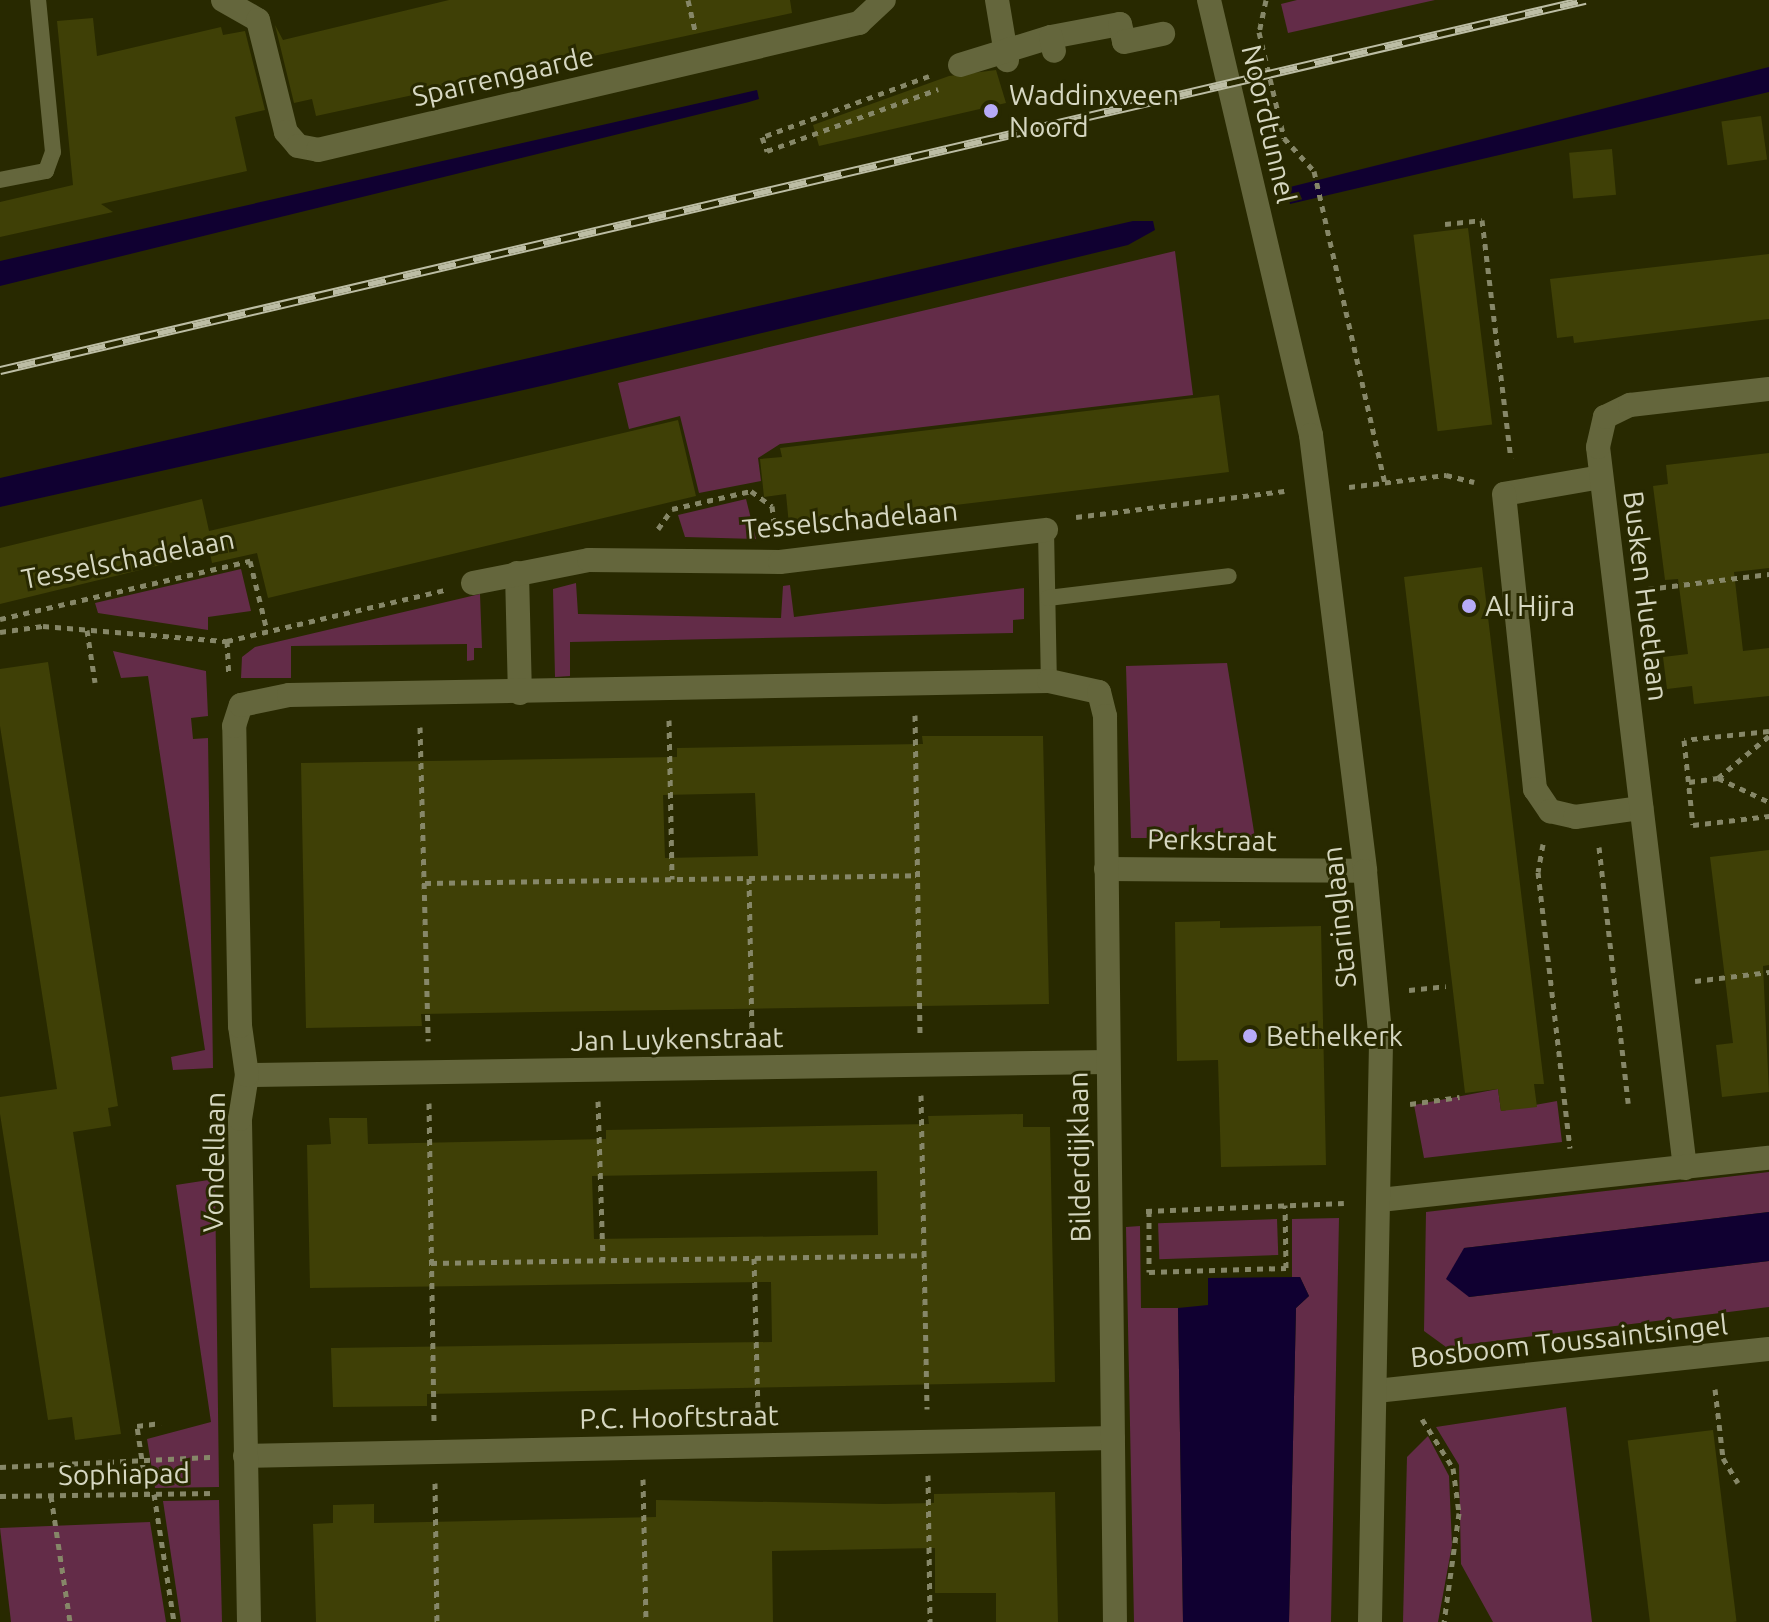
<!DOCTYPE html>
<html>
<head>
<meta charset="utf-8">
<style>
	body { margin:0 }
	#map { position:relative; width:1769px; height:1622px; overflow:hidden; background:#282900; font-family:Ubuntu,sans-serif }
	div>[style] { position:absolute }
	[style*='--x'] { left:calc(var(--x)*1px); top:calc(var(--y)*1px); width:calc(var(--w)*1px); rotate:calc(var(--a)*1deg) }
	.green>* { inset:0; background:#632c48; transform-origin:0 0 }
	.water>* { inset:0; background:#100031 }
	.building>* { inset:0; background:#3f4006; transform-origin:0 0 }
	.path>* { height:5px; margin-top:-2.5px; transform-origin:0; background:repeating-linear-gradient(90deg,#868768 0 6px,transparent 0 12px) }
	.lane>* { height:16px; margin:-8px; padding:0 8px; transform-origin:8px; border-radius:8px; background:#64663c }
	.street>* { height:24px; margin:-12px; padding:0 12px; transform-origin:12px; border-radius:12px; background:#64663c }
	.secondary>* { height:24px; margin:-12px; padding:0 12px; transform-origin:12px; border-radius:12px; background:#64663c }
	.rail>* { height:9px; margin-top:-4.5px; transform-origin:0; background:repeating-linear-gradient(90deg,#282900 0 18px,#bcbda4 0 36px); box-sizing:border-box; border-block:2px solid #bcbda4 }
	.dots>* { width:22px; height:22px; translate:-50% -50%; box-sizing:border-box; border:4px solid #282900; border-radius:50% }
	span { translate:-50% -50%; white-space:nowrap; text-align:center; line-height:1.15; -webkit-text-stroke:6px #282900; paint-order:stroke }
	.street-label { font-size:28px; color:#d6d7c1 }
	.poi-label { font-size:28px; color:#d6d7c1 }
	.left { translate:0 -50%; text-align:left }
</style>
</head>
<body>
<div id="map">
	<div class="green">
		<div style="clip-path:polygon(1297px 0,1435px 0,1288px 33px,1281px 4px)"></div>
		<div style="clip-path:polygon(1175px 251px,1193px 395px,780px 444px,758px 458px,761px 481px,699px 493px,680px 416px,629px 429px,618px 383px)"></div>
		<div style="clip-path:polygon(746px 499px,756px 539px,685px 537px,678px 515px)"></div>
		<div style="clip-path:polygon(241px 569px,251px 611px,208px 617px,208px 630px,98px 613px,95px 603px)"></div>
		<div style="clip-path:polygon(576px 583px,578px 614px,781px 618px,783px 586px,790px 585px,794px 617px,1024px 588px,1024px 619px,1013px 620px,1013px 633px,570px 642px,570px 676px,555px 677px,553px 589px)"></div>
		<div style="clip-path:polygon(480px 594px,482px 648px,474px 648px,474px 660px,467px 661px,467px 644px,291px 646px,291px 678px,241px 678px,242px 657px,255px 647px)"></div>
		<div style="clip-path:polygon(113px 651px,206px 671px,208px 716px,191px 718px,193px 739px,208px 738px,213px 1068px,173px 1070px,171px 1057px,205px 1050px,148px 676px,121px 678px)"></div>
		<div style="clip-path:polygon(1227px 663px,1255px 838px,1131px 838px,1126px 666px)"></div>
		<div style="clip-path:polygon(1498px 1089px,1501px 1111px,1557px 1101px,1562px 1142px,1424px 1158px,1414px 1105px)"></div>
		<div style="clip-path:polygon(1769px 1172px,1769px 1212px,1464px 1248px,1469px 1297px,1769px 1261px,1769px 1307px,1446px 1347px,1424px 1331px,1426px 1212px)"></div>
		<div style="clip-path:polygon(215px 1179px,219px 1487px,155px 1488px,147px 1439px,211px 1422px,176px 1185px)"></div>
		<div style="clip-path:polygon(1339px 1218px,1331px 1622px,1289px 1622px,1296px 1308px,1309px 1296px,1300px 1277px,1292px 1277px,1292px 1219px)"></div>
		<div style="left:1277px;top:1219px;width:36px;height:119px;rotate:88deg"></div>
		<div style="clip-path:polygon(1140px 1226px,1141px 1308px,1178px 1308px,1183px 1622px,1134px 1622px,1126px 1227px)"></div>
		<div style="clip-path:polygon(1566px 1407px,1592px 1622px,1493px 1622px,1461px 1564px,1459px 1465px,1436px 1427px)"></div>
		<div style="clip-path:polygon(1428px 1436px,1449px 1476px,1452px 1545px,1438px 1622px,1403px 1622px,1407px 1457px)"></div>
		<div style="clip-path:polygon(219px 1500px,222px 1622px,181px 1622px,163px 1501px)"></div>
		<div style="clip-path:polygon(150px 1522px,166px 1622px,11px 1622px,0 1528px)"></div>
	</div>
	<div class="water">
		<div style="clip-path:polygon(1769px 67px,1769px 92px,1290px 204px,1286px 188px)"></div>
		<div style="clip-path:polygon(757px 90px,759px 99px,749px 102px,0 286px,0 261px)"></div>
		<div style="clip-path:polygon(1133px 221px,1153px 221px,1155px 230px,1128px 245px,550px 384px,0 507px,0 478px)"></div>
		<div style="clip-path:polygon(1769px 1212px,1769px 1261px,1469px 1297px,1446px 1279px,1464px 1248px)"></div>
		<div style="clip-path:polygon(1300px 1277px,1309px 1296px,1296px 1308px,1289px 1622px,1183px 1622px,1178px 1308px,1208px 1305px,1208px 1278px)"></div>
	</div>
	<div class="building">
		<div style="clip-path:polygon(449px 0,790px 0,792px 13px,316px 116px,312px 99px,294px 103px,275px 25px,283px 40px)"></div>
		<div style="clip-path:polygon(93px 18px,97px 56px,221px 27px,223px 35px,245px 31px,265px 110px,235px 117px,247px 171px,101px 204px,113px 212px,0 237px,0 202px,73px 185px,57px 21px)"></div>
		<div style="clip-path:polygon(996px 70px,1006px 103px,819px 146px,813px 125px,949px 76px)"></div>
		<div style="left:1761px;top:116px;width:44px;height:40px;rotate:82deg"></div>
		<div style="left:1612px;top:149px;width:46px;height:43px;rotate:85deg"></div>
		<div style="left:1468px;top:228px;width:198px;height:55px;rotate:83deg"></div>
		<div style="clip-path:polygon(1769px 254px,1769px 319px,1574px 343px,1573px 336px,1557px 338px,1550px 279px)"></div>
		<div style="clip-path:polygon(1219px 395px,1229px 472px,789px 525px,786px 494px,764px 497px,760px 459px,782px 457px,780px 448px)"></div>
		<div style="clip-path:polygon(678px 420px,696px 496px,268px 598px,257px 553px,212px 563px,210px 553px,0 604px,0 548px,202px 499px,209px 531px)"></div>
		<div style="clip-path:polygon(1769px 453px,1769px 568px,1734px 572px,1743px 651px,1769px 648px,1769px 696px,1694px 704px,1692px 686px,1667px 689px,1663px 657px,1688px 654px,1678px 579px,1665px 580px,1653px 486px,1668px 484px,1666px 465px)"></div>
		<div style="clip-path:polygon(1482px 567px,1544px 1084px,1534px 1084px,1537px 1107px,1501px 1111px,1498px 1089px,1465px 1093px,1404px 577px)"></div>
		<div style="clip-path:polygon(48px 662px,118px 1106px,108px 1108px,111px 1126px,73px 1132px,121px 1434px,75px 1440px,72px 1417px,48px 1420px,0 1114px,0 1097px,57px 1089px,0 726px,0 669px)"></div>
		<div style="clip-path:polygon(evenodd,922px 736px,1043px 736px,1049px 1004px,421px 1014px,422px 1026px,306px 1028px,301px 763px,677px 757px,677px 748px,923px 744px,922px 736px,755px 793px,758px 856px,665px 858px,663px 795px,755px 793px)"></div>
		<div style="clip-path:polygon(1769px 850px,1769px 965px,1763px 966px,1769px 1092px,1722px 1097px,1716px 1045px,1733px 1043px,1710px 857px)"></div>
		<div style="clip-path:polygon(1220px 921px,1220px 928px,1321px 926px,1326px 1165px,1221px 1167px,1218px 1060px,1177px 1061px,1175px 922px)"></div>
		<div style="clip-path:polygon(evenodd,1023px 1114px,1023px 1127px,1050px 1127px,1055px 1382px,427px 1394px,427px 1406px,333px 1407px,331px 1348px,772px 1342px,771px 1282px,310px 1288px,307px 1145px,331px 1144px,329px 1118px,367px 1118px,368px 1144px,606px 1139px,606px 1130px,929px 1124px,928px 1116px,1023px 1114px,877px 1171px,878px 1235px,594px 1239px,592px 1176px,877px 1171px)"></div>
		<div style="left:1713px;top:1430px;width:193px;height:86px;rotate:83deg"></div>
		<div style="clip-path:polygon(1055px 1492px,1058px 1622px,996px 1622px,996px 1593px,935px 1593px,935px 1548px,772px 1551px,773px 1622px,316px 1622px,313px 1524px,333px 1523px,333px 1505px,374px 1504px,374px 1523px,428px 1522px,656px 1517px,656px 1500px,884px 1504px,934px 1503px,934px 1494px)"></div>
	</div>
	<div class="path">
		<div style="--x:688;--y:0;--w:31;--a:77"></div>
		<div style="--x:1266;--y:0;--w:33;--a:102"></div>
		<div style="--x:1259;--y:32;--w:109;--a:76.7"></div>
		<div style="--x:1284;--y:138;--w:45;--a:47.7"></div>
		<div style="--x:1314;--y:171;--w:320;--a:77.2"></div>
		<div style="--x:929;--y:76;--w:178;--a:159.9"></div>
		<div style="--x:762;--y:137;--w:15;--a:70"></div>
		<div style="--x:767;--y:151;--w:182;--a:-19.9"></div>
		<div style="--x:1445;--y:224;--w:37;--a:-6"></div>
		<div style="--x:1482;--y:220;--w:240;--a:83.1"></div>
		<div style="--x:1349;--y:487;--w:98;--a:-7.1"></div>
		<div style="--x:1446;--y:475;--w:29;--a:14"></div>
		<div style="--x:1076;--y:517;--w:210;--a:-7.1"></div>
		<div style="--x:658;--y:529;--w:24;--a:-55"></div>
		<div style="--x:672;--y:509;--w:81;--a:-12.8"></div>
		<div style="--x:751;--y:491;--w:26;--a:36"></div>
		<div style="--x:772;--y:506;--w:23;--a:83"></div>
		<div style="--x:1648;--y:589;--w:122;--a:-7.1"></div>
		<div style="--x:0;--y:619;--w:257;--a:-13.1"></div>
		<div style="--x:250;--y:561;--w:72;--a:76.3"></div>
		<div style="--x:87;--y:630;--w:53;--a:81.3"></div>
		<div style="--x:0;--y:632;--w:43;--a:-7.9"></div>
		<div style="--x:43;--y:626;--w:185;--a:4.7"></div>
		<div style="--x:227;--y:641;--w:34;--a:87"></div>
		<div style="--x:227;--y:641;--w:223;--a:-13.2"></div>
		<div style="--x:915;--y:715;--w:318;--a:89.1"></div>
		<div style="--x:669;--y:720;--w:159;--a:88.9"></div>
		<div style="--x:420;--y:727;--w:314;--a:88.5"></div>
		<div style="--x:1769;--y:731;--w:85;--a:174"></div>
		<div style="--x:1684;--y:740;--w:85;--a:84"></div>
		<div style="--x:1693;--y:825;--w:77;--a:-6.8"></div>
		<div style="--x:1718;--y:778;--w:66;--a:-39.5"></div>
		<div style="--x:1689;--y:782;--w:29;--a:-8"></div>
		<div style="--x:1718;--y:778;--w:56;--a:25.2"></div>
		<div style="--x:1543;--y:844;--w:28;--a:100"></div>
		<div style="--x:1538;--y:872;--w:278;--a:83.4"></div>
		<div style="--x:1599;--y:847;--w:258;--a:83.5"></div>
		<div style="--x:749;--y:878;--w:159;--a:88.9"></div>
		<div style="--x:425;--y:883;--w:492;--a:-0.9"></div>
		<div style="--x:1695;--y:981;--w:75;--a:-6.9"></div>
		<div style="--x:1409;--y:990;--w:37;--a:-6"></div>
		<div style="--x:921;--y:1095;--w:314;--a:88.9"></div>
		<div style="--x:598;--y:1101;--w:159;--a:88.2"></div>
		<div style="--x:429;--y:1103;--w:318;--a:89.1"></div>
		<div style="--x:1410;--y:1104;--w:50;--a:-8"></div>
		<div style="--x:1149;--y:1210;--w:62;--a:90"></div>
		<div style="--x:1149;--y:1272;--w:137;--a:-1.7"></div>
		<div style="--x:1286;--y:1268;--w:63;--a:-90.9"></div>
		<div style="--x:1146;--y:1211;--w:198;--a:-2.3"></div>
		<div style="--x:754;--y:1258;--w:155;--a:88.5"></div>
		<div style="--x:431;--y:1263;--w:493;--a:-0.9"></div>
		<div style="--x:1715;--y:1389;--w:69;--a:83.4"></div>
		<div style="--x:1723;--y:1458;--w:29;--a:59"></div>
		<div style="--x:1422;--y:1419;--w:58;--a:57.7"></div>
		<div style="--x:1453;--y:1468;--w:45;--a:82.4"></div>
		<div style="--x:1459;--y:1513;--w:110;--a:97.8"></div>
		<div style="--x:0;--y:1467;--w:215;--a:-2.7"></div>
		<div style="--x:928;--y:1475;--w:147;--a:89.2"></div>
		<div style="--x:643;--y:1479;--w:143;--a:88.8"></div>
		<div style="--x:435;--y:1483;--w:139;--a:89.2"></div>
		<div style="--x:147;--y:1494;--w:69;--a:-98.4"></div>
		<div style="--x:137;--y:1426;--w:24;--a:-7"></div>
		<div style="--x:154;--y:1494;--w:130;--a:81.1"></div>
		<div style="--x:0;--y:1496;--w:215;--a:-0.8"></div>
		<div style="--x:51;--y:1496;--w:127;--a:81.4"></div>
	</div>
	<div class="lane">
		<div style="--x:0;--y:180;--w:47;--a:-11.1"></div>
		<div style="--x:46;--y:171;--w:20;--a:-70"></div>
		<div style="--x:53;--y:152;--w:153;--a:-95.6"></div>
		<div style="--x:1046;--y:530;--w:151;--a:88.9"></div>
		<div style="--x:1048;--y:598;--w:182;--a:-6.9"></div>
	</div>
	<div class="street">
		<div style="--x:223;--y:0;--w:40;--a:29.7"></div>
		<div style="--x:258;--y:20;--w:115;--a:76"></div>
		<div style="--x:286;--y:132;--w:18;--a:49"></div>
		<div style="--x:298;--y:146;--w:20;--a:11"></div>
		<div style="--x:318;--y:150;--w:556;--a:-13.21"></div>
		<div style="--x:859;--y:23;--w:34;--a:-43"></div>
		<div style="--x:997;--y:0;--w:61;--a:80.5"></div>
		<div style="--x:1051;--y:37;--w:70;--a:-10.7"></div>
		<div style="--x:1120;--y:24;--w:18;--a:77"></div>
		<div style="--x:1124;--y:42;--w:40;--a:-12"></div>
		<div style="--x:960;--y:65;--w:95;--a:-17.1"></div>
		<div style="--x:1051;--y:37;--w:14;--a:78"></div>
		<div style="--x:1601;--y:477;--w:98;--a:170.1"></div>
		<div style="--x:1504;--y:494;--w:297;--a:84"></div>
		<div style="--x:1535;--y:789;--w:27;--a:56"></div>
		<div style="--x:1550;--y:811;--w:26;--a:13"></div>
		<div style="--x:1575;--y:817;--w:67;--a:-7.8"></div>
		<div style="--x:517;--y:573;--w:120;--a:88.6"></div>
		<div style="--x:473;--y:583;--w:118;--a:-11.2"></div>
		<div style="--x:589;--y:560;--w:191;--a:0.6"></div>
		<div style="--x:780;--y:562;--w:268;--a:-6.9"></div>
		<div style="--x:1106;--y:869;--w:259;--a:0.4"></div>
		<div style="--x:247;--y:1075;--w:861;--a:-0.87"></div>
		<div style="--x:1685;--y:1168;--w:726;--a:-96.88"></div>
		<div style="--x:1598;--y:447;--w:31;--a:-77"></div>
		<div style="--x:1605;--y:417;--w:28;--a:-26"></div>
		<div style="--x:1630;--y:405;--w:140;--a:-6.6"></div>
		<div style="--x:1380;--y:1200;--w:391;--a:-6.2"></div>
		<div style="--x:1376;--y:1391;--w:395;--a:-6.1"></div>
		<div style="--x:245;--y:1456;--w:868;--a:-1.19"></div>
		<div style="--x:249;--y:1622;--w:503;--a:-91.03"></div>
		<div style="--x:240;--y:1119;--w:45;--a:-81"></div>
		<div style="--x:247;--y:1075;--w:49;--a:-98.1"></div>
		<div style="--x:240;--y:1026;--w:300;--a:-91.1"></div>
		<div style="--x:234;--y:726;--w:22;--a:-72"></div>
		<div style="--x:241;--y:705;--w:49;--a:-11.8"></div>
		<div style="--x:289;--y:695;--w:760;--a:-1.06"></div>
		<div style="--x:1049;--y:681;--w:51;--a:12.4"></div>
		<div style="--x:1099;--y:692;--w:25;--a:76"></div>
		<div style="--x:1105;--y:716;--w:906;--a:89.37"></div>
	</div>
	<div class="secondary">
		<div style="--x:1209;--y:0;--w:447;--a:76.8"></div>
		<div style="--x:1311;--y:435;--w:439;--a:82.9"></div>
		<div style="--x:1365;--y:871;--w:173;--a:84.7"></div>
		<div style="--x:1381;--y:1043;--w:579;--a:91.09"></div>
	</div>
	<div class="rail">
		<div style="--x:0;--y:370;--w:1628;--a:-13.14"></div>
	</div>
	<div class="dots">
		<div style="left:991px;top:111px;background:#b7abf8"></div>
		<div style="left:1469px;top:606px;background:#b7abf8"></div>
		<div style="left:1250px;top:1036px;background:#b7abf8"></div>
	</div>
	<div class="street-label">
		<span style="left:503px;top:76px;rotate:-13deg">Sparrengaarde</span>
		<span style="left:1269px;top:124px;rotate:77deg">Noordtunnel</span>
		<span style="left:850px;top:520px;rotate:-5deg">Tesselschadelaan</span>
		<span style="left:128px;top:559px;rotate:-11deg">Tesselschadelaan</span>
		<span style="left:1646px;top:596px;rotate:83deg">Busken Huetlaan</span>
		<span style="left:1212px;top:840px;rotate:1deg">Perkstraat</span>
		<span style="left:1339px;top:917px;rotate:-96deg">Staringlaan</span>
		<span style="left:677px;top:1039px;rotate:-1deg">Jan Luykenstraat</span>
		<span style="left:1079px;top:1157px;rotate:-91deg">Bilderdijklaan</span>
		<span style="left:214px;top:1162px;rotate:-89deg">Vondellaan</span>
		<span style="left:1569px;top:1341px;rotate:-6deg">Bosboom Toussaintsingel</span>
		<span style="left:679px;top:1417px;rotate:-1deg">P.C. Hooftstraat</span>
		<span style="left:124px;top:1474px;rotate:-1deg">Sophiapad</span>
	</div>
	<div class="poi-label">
		<span class="left" style="left:1009px;top:111px">Waddinxveen<br>Noord</span>
		<span class="left" style="left:1485px;top:606px">Al Hijra</span>
		<span class="left" style="left:1266px;top:1036px">Bethelkerk</span>
	</div>
</div>
</body>
</html>
